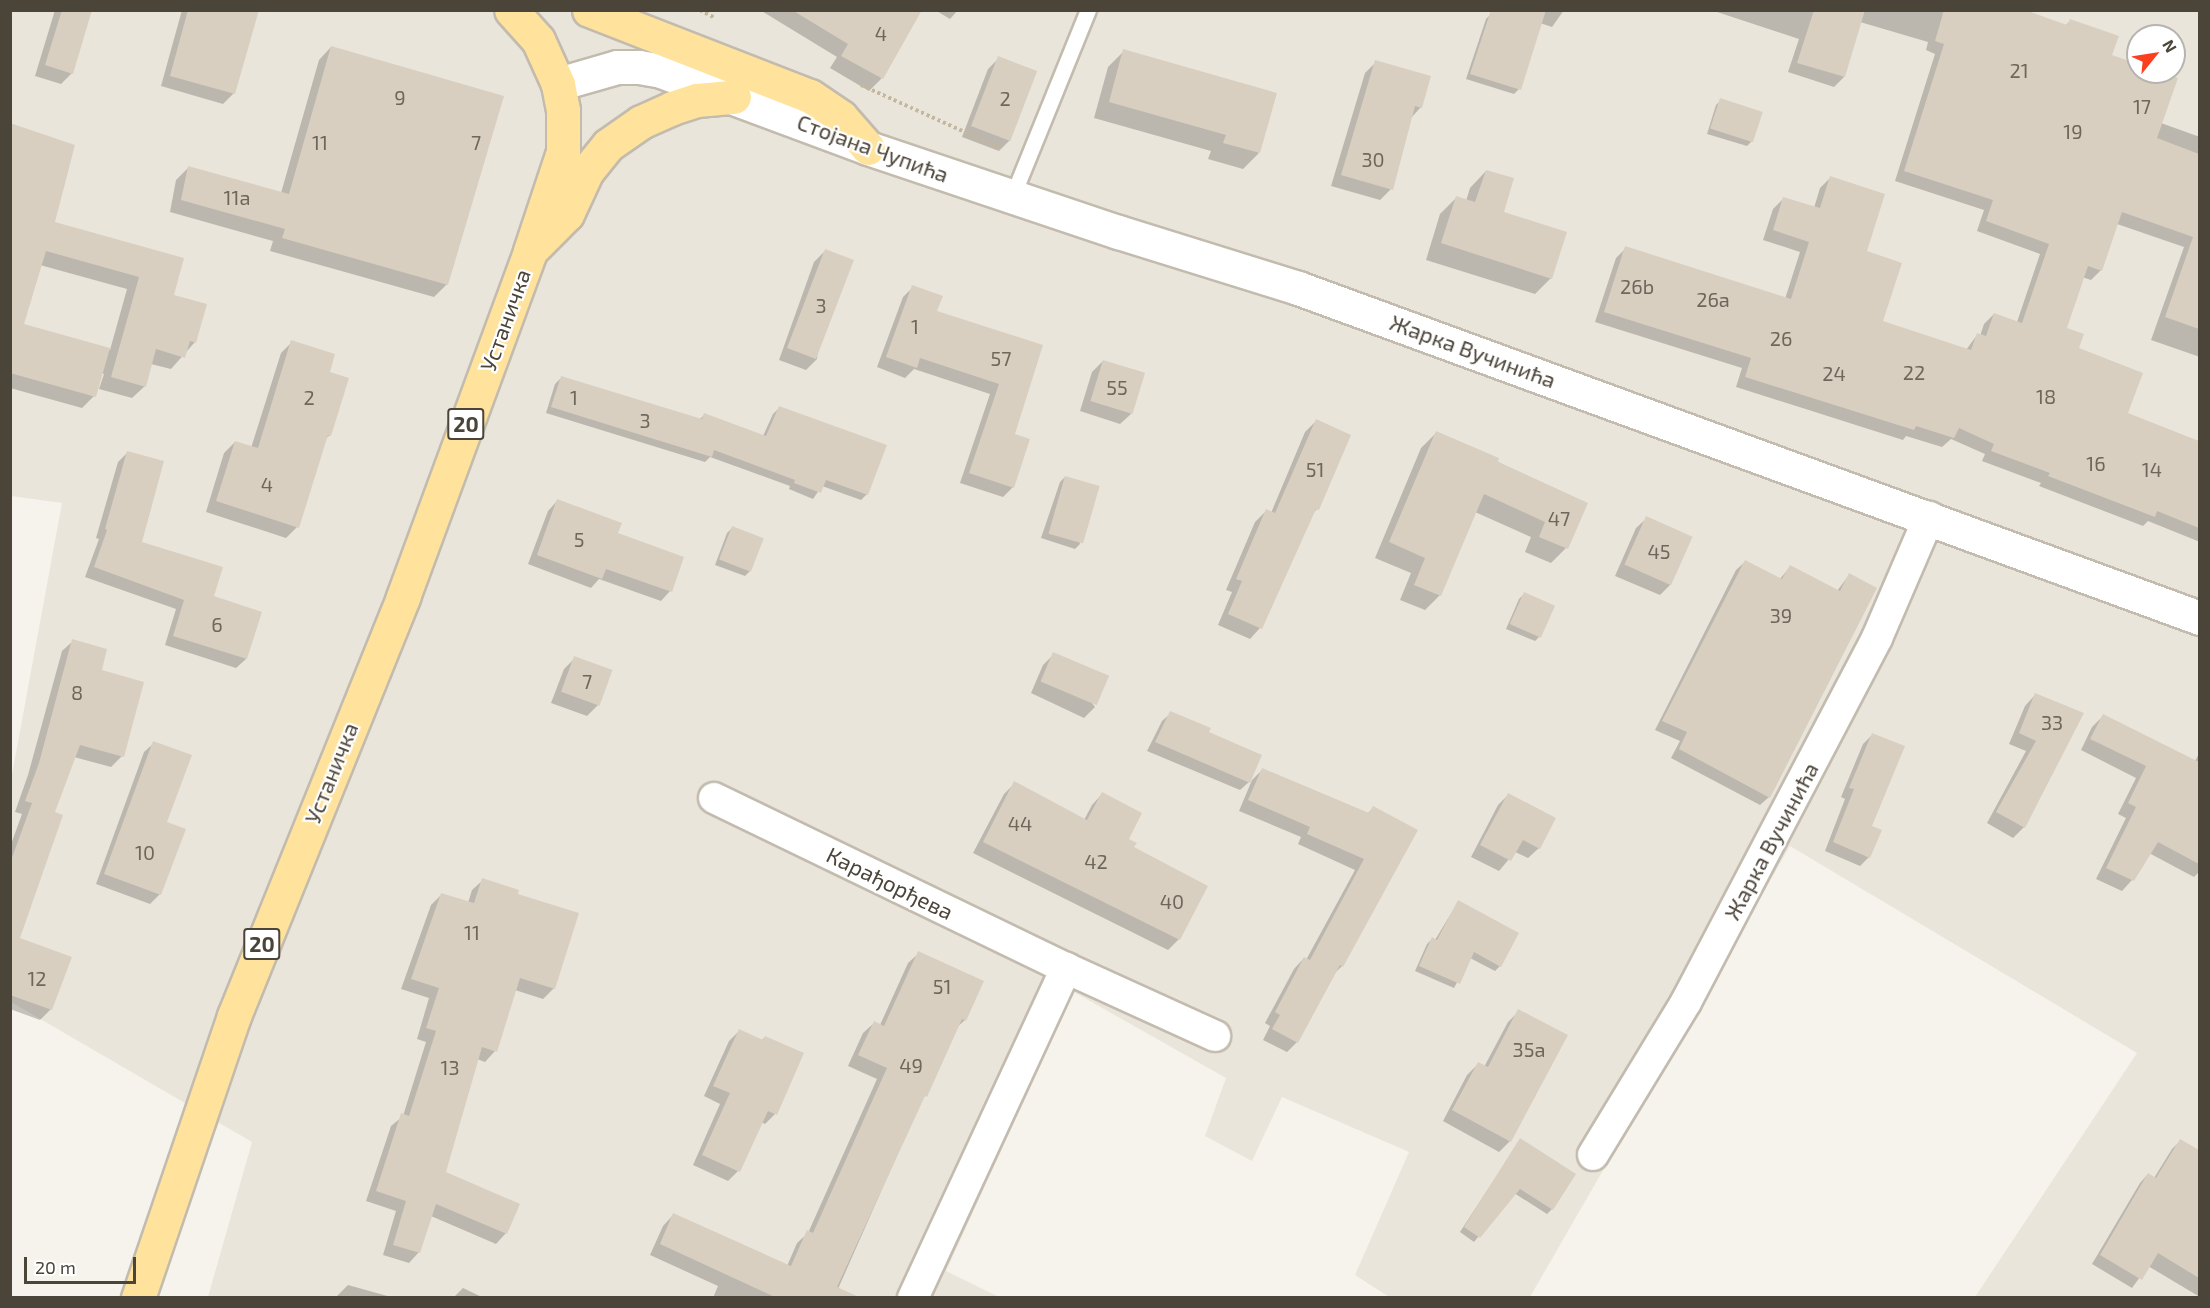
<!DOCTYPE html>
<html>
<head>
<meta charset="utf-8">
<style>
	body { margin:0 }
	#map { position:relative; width:2210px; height:1308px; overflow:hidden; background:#f6f3ec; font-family:"Exo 2",sans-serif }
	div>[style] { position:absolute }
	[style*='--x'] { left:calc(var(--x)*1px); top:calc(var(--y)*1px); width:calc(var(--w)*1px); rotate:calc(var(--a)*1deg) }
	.residential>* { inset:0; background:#eae5da }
	.shadow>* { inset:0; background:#0003 }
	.building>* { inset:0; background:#d8cfc1; transform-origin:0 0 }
	.path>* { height:4px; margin-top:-2px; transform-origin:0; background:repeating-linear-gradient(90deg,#c4b79f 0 3px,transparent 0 6px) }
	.roads { filter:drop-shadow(2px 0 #c2bbae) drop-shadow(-2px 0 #c2bbae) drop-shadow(0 2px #c2bbae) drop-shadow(0 -2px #c2bbae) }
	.service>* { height:15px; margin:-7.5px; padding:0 7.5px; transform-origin:7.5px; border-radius:7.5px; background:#fff }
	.minor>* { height:30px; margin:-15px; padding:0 15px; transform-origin:15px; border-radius:15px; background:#fff }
	.tertiary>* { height:33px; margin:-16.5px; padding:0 16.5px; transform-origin:16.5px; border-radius:16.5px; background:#fff }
	.primary>* { height:33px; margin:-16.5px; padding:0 16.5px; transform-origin:16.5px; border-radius:16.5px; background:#ffe39c }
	span { translate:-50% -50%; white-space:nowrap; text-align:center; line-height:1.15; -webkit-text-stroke:4.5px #fff; paint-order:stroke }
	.number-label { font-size:20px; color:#6e675b }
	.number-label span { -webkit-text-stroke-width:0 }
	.shield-label span { padding:2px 4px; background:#fff; border:2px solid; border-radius:4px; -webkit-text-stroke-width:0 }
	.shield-label { font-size:21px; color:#4b4439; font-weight:700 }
	.street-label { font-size:22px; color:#4b4439 }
	.frame { position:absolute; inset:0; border:12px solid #4b4439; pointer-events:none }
	.north { position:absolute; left:2126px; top:24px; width:60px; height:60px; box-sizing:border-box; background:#fff; border:2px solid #b7b4b0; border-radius:50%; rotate:60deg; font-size:16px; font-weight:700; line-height:24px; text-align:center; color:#4b4439 }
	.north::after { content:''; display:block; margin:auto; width:21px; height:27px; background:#fc3f1d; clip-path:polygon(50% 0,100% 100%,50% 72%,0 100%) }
	.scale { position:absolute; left:24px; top:1257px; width:112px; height:27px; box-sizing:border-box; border:3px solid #4b4439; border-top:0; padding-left:8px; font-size:18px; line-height:21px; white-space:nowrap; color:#4b4439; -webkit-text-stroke:4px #fff; paint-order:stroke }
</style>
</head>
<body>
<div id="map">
	<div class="residential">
		<div style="clip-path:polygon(evenodd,11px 11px,2199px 11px,2199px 1297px,1975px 1297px,2137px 1053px,1790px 846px,1530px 1297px,1389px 1297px,1355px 1275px,1409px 1152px,1282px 1097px,1252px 1161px,1205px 1136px,1226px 1078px,1074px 992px,946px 1271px,999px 1297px,208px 1297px,252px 1142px,11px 1002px,11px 780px,62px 503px,11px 496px,11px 11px,2138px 36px,2174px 36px,2174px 72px,2138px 72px,2138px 36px)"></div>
	</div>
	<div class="shadow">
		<div style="clip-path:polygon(55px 10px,91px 10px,72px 73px,61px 84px,35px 76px)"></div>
		<div style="clip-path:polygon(182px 10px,257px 10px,234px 93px,223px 104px,161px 86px)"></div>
		<div style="clip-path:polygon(760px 10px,920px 10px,881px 79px,869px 91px,830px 68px,837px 57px)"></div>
		<div style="clip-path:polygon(935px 10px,958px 10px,950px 19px)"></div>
		<div style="clip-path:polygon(1514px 10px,1564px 10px,1552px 27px,1513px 14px)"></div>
		<div style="clip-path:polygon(1711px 10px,2020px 10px,2065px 26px,2070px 21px,2110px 56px,2138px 66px,2138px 72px,2156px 72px,2161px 123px,2200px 137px,2200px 357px,2151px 340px,2184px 247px,2117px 224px,2101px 270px,2091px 280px,2082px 277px,2065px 329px,2126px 413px,2200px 443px,2200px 542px,2148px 521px,2143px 526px,2039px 486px,2041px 483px,1982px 461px,1985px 454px,1951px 439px,1942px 447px,1906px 436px,1903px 440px,1736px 387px,1742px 368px,1595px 322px,1616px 258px,1626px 248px,1785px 299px,1800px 252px,1763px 240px,1773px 209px,1783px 199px,1814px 208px,1820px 188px,1830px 178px,1865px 252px,1881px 322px,1966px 350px,1977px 335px,1980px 336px,1984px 324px,1994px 314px,2017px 322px,2040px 254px,1977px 231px,1984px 210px,1895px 181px,1935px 54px,1926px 50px,1928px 42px,1860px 22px,1844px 77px,1834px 87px,1788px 72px,1799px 39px)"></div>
		<div style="clip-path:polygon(1491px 14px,1519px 89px,1514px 94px,1466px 79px,1486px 19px)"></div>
		<div style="clip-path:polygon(331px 47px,447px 284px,434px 297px,270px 251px,273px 241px,170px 212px,176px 180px,189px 167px,281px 193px,319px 60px)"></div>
		<div style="clip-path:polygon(1124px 51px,1259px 153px,1243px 169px,1208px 159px,1211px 151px,1094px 118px,1108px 67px)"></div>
		<div style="clip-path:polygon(999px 58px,1010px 140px,999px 151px,962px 137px,988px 69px)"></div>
		<div style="clip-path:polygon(1376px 62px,1421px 107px,1411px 118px,1391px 189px,1380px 200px,1331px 186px,1365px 73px)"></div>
		<div style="clip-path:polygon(1721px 100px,1752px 141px,1747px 146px,1707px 134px,1716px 105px)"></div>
		<div style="clip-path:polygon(evenodd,10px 124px,53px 223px,172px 296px,195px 342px,171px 369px,151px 364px,145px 386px,132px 398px,99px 389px,104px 374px,101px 373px,94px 396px,82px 408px,10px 388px,10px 124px,40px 265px,127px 289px,110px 350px,22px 325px,40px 265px)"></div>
		<div style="clip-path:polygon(1486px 171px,1502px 213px,1551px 278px,1535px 294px,1426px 260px,1440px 214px,1456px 198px,1466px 201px,1470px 188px)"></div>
		<div style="clip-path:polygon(825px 251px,817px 359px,806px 370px,779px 360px,814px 262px)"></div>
		<div style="clip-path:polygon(913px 287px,935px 312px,1041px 346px,1013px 435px,1013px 487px,1003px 497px,960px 483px,990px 394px,914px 369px,905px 378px,877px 367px,903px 297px)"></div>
		<div style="clip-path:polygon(292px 342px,328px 373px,330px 435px,324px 440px,297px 527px,286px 538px,206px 512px,224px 453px,235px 442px,251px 448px,281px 353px)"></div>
		<div style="clip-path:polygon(1103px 361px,1131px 414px,1120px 424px,1080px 411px,1092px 372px)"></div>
		<div style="clip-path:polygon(561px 378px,699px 420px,704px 415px,763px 436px,773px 414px,779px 408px,867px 494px,861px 500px,822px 486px,813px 499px,789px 489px,790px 486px,710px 457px,705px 462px,546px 413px,555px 384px)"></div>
		<div style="clip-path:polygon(1316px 421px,1317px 509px,1312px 515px,1260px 628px,1250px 639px,1218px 625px,1232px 592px,1226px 590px,1255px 522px,1266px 511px,1271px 513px,1305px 432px)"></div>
		<div style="clip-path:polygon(1436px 433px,1586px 503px,1566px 548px,1551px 563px,1525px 552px,1531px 537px,1475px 512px,1440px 595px,1425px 610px,1400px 600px,1411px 573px,1375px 558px,1421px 448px)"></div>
		<div style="clip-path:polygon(127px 453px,140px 543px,212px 597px,246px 659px,236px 668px,165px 645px,176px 609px,85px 577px,99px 539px,96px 538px,118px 462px)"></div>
		<div style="clip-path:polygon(1065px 477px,1080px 544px,1075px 549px,1041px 538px,1060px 482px)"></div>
		<div style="clip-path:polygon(557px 501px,670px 591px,661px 601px,599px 579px,591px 588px,528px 564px,548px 511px)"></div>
		<div style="clip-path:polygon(1647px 518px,1671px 584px,1660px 595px,1615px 576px,1636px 528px)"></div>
		<div style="clip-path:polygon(732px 528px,750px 571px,745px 576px,715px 565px,727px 533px)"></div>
		<div style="clip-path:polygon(1745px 562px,1779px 580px,1790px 567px,1837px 591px,1849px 575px,1769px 797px,1760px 805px,1671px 758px,1680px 741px,1655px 730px,1736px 570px)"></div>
		<div style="clip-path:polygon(1524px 594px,1540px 636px,1535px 641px,1506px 629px,1519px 599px)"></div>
		<div style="clip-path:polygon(73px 641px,100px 671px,122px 756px,111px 767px,74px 757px,54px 811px,18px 938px,51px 1009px,40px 1020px,10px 1009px,10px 847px,22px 814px,15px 812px,28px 775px,62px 651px)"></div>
		<div style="clip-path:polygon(1054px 654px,1095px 707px,1084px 718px,1031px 693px,1043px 665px)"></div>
		<div style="clip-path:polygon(575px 658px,598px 705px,587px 716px,551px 703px,564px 669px)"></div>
		<div style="clip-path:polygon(2035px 695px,2082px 714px,2024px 827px,2013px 838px,1987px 823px,2026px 751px,2009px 744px,2025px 706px)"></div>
		<div style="clip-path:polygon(1171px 713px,1207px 733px,1249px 782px,1240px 790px,1147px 751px,1162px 721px)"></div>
		<div style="clip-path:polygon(2103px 716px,2195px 761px,2200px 752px,2200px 871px,2194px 877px,2149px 853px,2132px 880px,2122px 891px,2096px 879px,2126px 818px,2118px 814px,2136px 778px,2081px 750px,2092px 727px)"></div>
		<div style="clip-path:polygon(1872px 735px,1869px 857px,1860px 866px,1825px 851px,1845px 799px,1841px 797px,1863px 744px)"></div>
		<div style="clip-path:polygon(154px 743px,166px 823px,160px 894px,150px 904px,96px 884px,144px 752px)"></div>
		<div style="clip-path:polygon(1262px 770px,1367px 814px,1373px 808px,1416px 831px,1342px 966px,1332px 976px,1297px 1042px,1287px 1052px,1263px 1040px,1270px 1026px,1265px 1023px,1294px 969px,1304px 958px,1306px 960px,1355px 870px,1298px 844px,1301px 837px,1239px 811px,1252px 780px)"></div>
		<div style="clip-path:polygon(1015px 783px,1084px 820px,1092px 805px,1102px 794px,1179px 939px,1168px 950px,973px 853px,1004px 794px)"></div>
		<div style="clip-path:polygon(1509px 794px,1539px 848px,1528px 858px,1515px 852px,1499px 871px,1471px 857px,1498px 805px)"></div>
		<div style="clip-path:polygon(483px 880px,516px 895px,554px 988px,543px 999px,515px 990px,495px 1051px,485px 1062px,477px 1059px,444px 1173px,506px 1233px,496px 1244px,431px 1216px,419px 1252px,409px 1263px,383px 1255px,396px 1211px,366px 1201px,391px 1126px,403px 1116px,426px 1042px,417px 1039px,429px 998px,401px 989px,431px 905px,441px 895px,468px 903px,472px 890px)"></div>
		<div style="clip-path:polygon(1458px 902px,1500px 966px,1495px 971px,1470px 958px,1454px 988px,1415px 971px,1427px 944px,1432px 939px,1435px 940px)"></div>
		<div style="clip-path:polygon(919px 953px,965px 1020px,955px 1029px,925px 1096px,921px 1101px,834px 1298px,713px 1298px,718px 1286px,650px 1255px,663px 1226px,673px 1215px,787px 1266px,797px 1243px,808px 1233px,877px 1079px,848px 1066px,863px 1033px,874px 1023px,880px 1025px,908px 963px)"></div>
		<div style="clip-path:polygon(1519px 1011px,1510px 1141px,1499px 1152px,1443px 1121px,1467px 1075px,1478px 1064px,1484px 1067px,1508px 1022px)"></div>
		<div style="clip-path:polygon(739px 1031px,761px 1041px,765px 1037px,775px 1114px,765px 1124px,761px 1122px,738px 1171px,728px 1181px,693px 1165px,720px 1104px,704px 1096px,729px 1041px)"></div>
		<div style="clip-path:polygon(1520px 1140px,1552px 1209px,1547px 1214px,1514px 1193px,1474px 1242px,1460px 1232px)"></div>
		<div style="clip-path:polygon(2181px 1140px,2200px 1152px,2200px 1297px,2148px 1266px,2132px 1288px,2092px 1264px,2140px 1183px,2148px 1174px,2154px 1178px,2172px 1149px)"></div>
		<div style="clip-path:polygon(348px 1285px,391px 1297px,391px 1298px,335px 1298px)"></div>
		<div style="clip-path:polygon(463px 1288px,484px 1298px,453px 1298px)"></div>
	</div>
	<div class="building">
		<div style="clip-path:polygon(62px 10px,92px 10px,73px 74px,45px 65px)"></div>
		<div style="clip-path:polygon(188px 10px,259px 10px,235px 94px,170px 76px)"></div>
		<div style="clip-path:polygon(792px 10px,922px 10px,883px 79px,841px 56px,848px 44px)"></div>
		<div style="clip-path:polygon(1491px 10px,1546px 10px,1521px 90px,1470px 74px)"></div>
		<div style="clip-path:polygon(1814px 10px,1865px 10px,1845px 77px,1797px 63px)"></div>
		<div style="clip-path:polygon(1944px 10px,2025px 10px,2067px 25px,2070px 19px,2119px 36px,2112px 55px,2138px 64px,2138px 72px,2160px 72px,2178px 78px,2157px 138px,2199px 154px,2199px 329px,2165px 317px,2193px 237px,2122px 212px,2102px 271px,2088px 266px,2067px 328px,2084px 334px,2079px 348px,2143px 373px,2128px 413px,2199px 441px,2199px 528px,2157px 511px,2155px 517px,2048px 476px,2050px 473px,1991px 451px,1994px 444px,1959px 428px,1954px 438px,1916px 426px,1914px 430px,1745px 377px,1751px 358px,1604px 312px,1625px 246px,1791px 299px,1809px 242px,1773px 230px,1783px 197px,1820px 208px,1830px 176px,1885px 194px,1867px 251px,1902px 263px,1883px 321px,1971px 350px,1977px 333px,1986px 336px,1994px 313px,2022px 323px,2049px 244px,1986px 221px,1993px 200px,1904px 171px,1944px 44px,1935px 41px)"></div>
		<div style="clip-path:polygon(331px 46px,504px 96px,448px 285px,282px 238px,285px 229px,181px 200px,188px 166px,289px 194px)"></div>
		<div style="clip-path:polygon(1123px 49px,1277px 93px,1260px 153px,1223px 143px,1226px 135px,1109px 102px)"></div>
		<div style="left:998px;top:56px;width:42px;height:75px;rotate:21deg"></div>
		<div style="clip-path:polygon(1375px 60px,1431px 76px,1422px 108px,1415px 106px,1393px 190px,1341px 175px)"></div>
		<div style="left:1720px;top:98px;width:45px;height:32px;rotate:18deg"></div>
		<div style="clip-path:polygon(10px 123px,75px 145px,55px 222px,184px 258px,174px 295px,207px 304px,196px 343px,190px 341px,185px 358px,156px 349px,146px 387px,111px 377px,139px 277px,46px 251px,24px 324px,110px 348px,96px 397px,10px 373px)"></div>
		<div style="clip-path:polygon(1486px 170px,1514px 178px,1504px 212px,1567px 232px,1552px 279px,1441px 243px,1456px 196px,1475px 202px)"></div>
		<div style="left:825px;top:249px;width:31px;height:106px;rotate:21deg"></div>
		<div style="clip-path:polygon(912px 285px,943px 296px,937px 311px,1043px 345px,1015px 434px,1030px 439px,1014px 488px,969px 473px,999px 384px,920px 358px,917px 368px,886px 357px)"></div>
		<div style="clip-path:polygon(291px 340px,335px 354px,330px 372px,349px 378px,331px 436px,328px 435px,299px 528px,216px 501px,235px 441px,258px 448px)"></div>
		<div style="left:1103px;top:360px;width:44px;height:43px;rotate:17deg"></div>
		<div style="clip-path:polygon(561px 376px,702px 419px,704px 413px,766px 436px,779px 406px,887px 445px,868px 495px,826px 480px,821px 493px,794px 483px,795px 480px,714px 450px,712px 457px,551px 407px)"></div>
		<div style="clip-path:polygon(1316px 419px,1351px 435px,1319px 510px,1316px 509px,1262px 629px,1228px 614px,1242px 581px,1236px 579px,1266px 509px,1275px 513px)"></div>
		<div style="clip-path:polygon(1436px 431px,1499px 458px,1498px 462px,1588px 503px,1568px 549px,1539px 537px,1545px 522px,1484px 494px,1441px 596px,1414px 585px,1425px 558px,1389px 542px)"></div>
		<div style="clip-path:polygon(127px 451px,164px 461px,142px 542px,223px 567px,214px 596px,262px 612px,247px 659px,173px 636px,184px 600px,94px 567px,107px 530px,105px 529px)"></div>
		<div style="left:1065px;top:476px;width:36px;height:60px;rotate:16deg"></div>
		<div style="clip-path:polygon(557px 499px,622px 523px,618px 533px,684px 557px,672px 592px,606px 569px,602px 579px,537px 555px)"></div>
		<div style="left:1646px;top:516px;width:51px;height:53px;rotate:24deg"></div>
		<div style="left:732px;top:526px;width:34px;height:36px;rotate:21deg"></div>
		<div style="clip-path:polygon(1745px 560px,1782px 579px,1790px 565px,1840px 591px,1849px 573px,1877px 588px,1770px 798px,1679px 749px,1687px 732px,1662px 721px)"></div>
		<div style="left:1524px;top:592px;width:34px;height:35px;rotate:24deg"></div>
		<div style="clip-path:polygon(72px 639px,107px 649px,102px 670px,144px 682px,124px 757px,80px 745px,55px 812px,42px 807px,63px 815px,20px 938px,72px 957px,52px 1010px,10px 995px,10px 863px,32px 803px,25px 801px,39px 763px)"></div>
		<div style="left:1053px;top:652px;width:61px;height:32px;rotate:23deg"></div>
		<div style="left:574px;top:656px;width:41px;height:38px;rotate:20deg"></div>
		<div style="clip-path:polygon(2035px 693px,2084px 713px,2025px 828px,1996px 812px,2036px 741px,2019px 733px)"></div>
		<div style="clip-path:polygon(1170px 711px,1211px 728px,1209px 732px,1262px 755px,1250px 783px,1155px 742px)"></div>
		<div style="clip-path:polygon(2103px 714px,2199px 762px,2199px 864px,2158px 842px,2134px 881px,2106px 868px,2136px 807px,2128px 803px,2146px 766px,2090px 739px)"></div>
		<div style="clip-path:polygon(1872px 733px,1905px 746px,1872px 826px,1882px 830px,1870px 858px,1833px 842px,1854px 789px,1849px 788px)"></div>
		<div style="clip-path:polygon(153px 741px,192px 755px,167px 822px,186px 829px,161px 895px,104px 874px)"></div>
		<div style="clip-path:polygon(1262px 768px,1369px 813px,1373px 806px,1418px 830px,1343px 967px,1340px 965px,1298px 1043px,1272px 1029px,1280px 1015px,1275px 1012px,1304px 957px,1310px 960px,1364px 859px,1307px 834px,1310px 827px,1248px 800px)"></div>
		<div style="clip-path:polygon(1014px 781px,1087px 820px,1102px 792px,1142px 813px,1129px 839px,1137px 843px,1134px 847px,1208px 886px,1180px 940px,983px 842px)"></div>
		<div style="clip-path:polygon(1508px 793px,1556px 818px,1540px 849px,1523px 840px,1511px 861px,1480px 845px)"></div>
		<div style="clip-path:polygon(482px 878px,519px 890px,518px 894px,579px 913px,555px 989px,520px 978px,497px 1052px,482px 1047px,446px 1172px,520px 1204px,507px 1234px,436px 1204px,420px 1253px,393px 1245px,406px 1201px,376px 1191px,401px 1113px,409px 1116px,436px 1031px,426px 1028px,439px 988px,411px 979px,441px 893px,474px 903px)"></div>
		<div style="clip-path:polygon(1458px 900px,1519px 933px,1501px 967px,1474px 952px,1460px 984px,1419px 966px,1432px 937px,1437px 940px)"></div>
		<div style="clip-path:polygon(918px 951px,984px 981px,966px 1021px,962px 1019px,927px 1097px,925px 1096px,837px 1287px,861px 1298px,777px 1298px,660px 1244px,673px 1213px,791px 1266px,807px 1230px,813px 1233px,887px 1068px,858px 1055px,874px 1021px,884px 1026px)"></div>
		<div style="clip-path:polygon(1518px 1009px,1568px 1035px,1511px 1142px,1452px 1110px,1478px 1062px,1488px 1067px)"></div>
		<div style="clip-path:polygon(739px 1029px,763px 1040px,765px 1036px,804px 1053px,777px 1115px,768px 1111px,740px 1172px,702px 1155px,730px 1093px,713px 1086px)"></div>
		<div style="clip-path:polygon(1520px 1138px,1576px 1174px,1553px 1210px,1520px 1189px,1480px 1238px,1464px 1227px)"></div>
		<div style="clip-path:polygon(2180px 1139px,2199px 1150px,2199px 1278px,2158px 1253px,2142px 1280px,2100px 1255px,2148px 1173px,2156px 1178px)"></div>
	</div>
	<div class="path">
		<div style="--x:700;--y:10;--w:17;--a:28"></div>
		<div style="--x:861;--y:85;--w:155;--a:24.4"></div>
	</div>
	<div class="roads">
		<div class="service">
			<div style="--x:1012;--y:197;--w:202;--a:-67.9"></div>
		</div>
		<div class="minor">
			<div style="--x:714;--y:798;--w:391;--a:25.8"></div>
			<div style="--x:1066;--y:968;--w:164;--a:24.5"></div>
			<div style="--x:1593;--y:1155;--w:179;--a:-58.7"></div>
			<div style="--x:1686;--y:1002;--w:411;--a:-62.3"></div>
			<div style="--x:1877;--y:638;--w:132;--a:-66.7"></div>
			<div style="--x:913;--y:1298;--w:364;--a:-65.1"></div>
		</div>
		<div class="tertiary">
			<div style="--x:558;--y:84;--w:61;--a:-16.1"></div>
			<div style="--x:617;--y:67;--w:22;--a:0"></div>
			<div style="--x:639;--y:67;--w:22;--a:10"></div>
			<div style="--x:661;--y:71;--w:221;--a:20.4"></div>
			<div style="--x:868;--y:148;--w:264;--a:18.6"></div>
			<div style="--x:1118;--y:232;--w:189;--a:17.3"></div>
			<div style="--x:1298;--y:288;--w:960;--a:20.1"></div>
		</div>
		<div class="primary">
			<div style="--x:589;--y:10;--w:237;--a:21.3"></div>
			<div style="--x:810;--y:96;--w:37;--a:34"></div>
			<div style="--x:841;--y:117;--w:41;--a:48.9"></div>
			<div style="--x:535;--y:246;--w:45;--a:-45"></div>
			<div style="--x:567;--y:214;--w:47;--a:-65.1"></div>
			<div style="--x:587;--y:171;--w:33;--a:-51"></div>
			<div style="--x:608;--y:145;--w:40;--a:-34.9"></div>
			<div style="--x:641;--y:122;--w:34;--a:-24"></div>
			<div style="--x:672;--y:108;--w:26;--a:-18"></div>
			<div style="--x:697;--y:100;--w:37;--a:-5"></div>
			<div style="--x:138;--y:1298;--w:298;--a:-71.2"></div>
			<div style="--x:234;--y:1016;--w:452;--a:-68"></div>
			<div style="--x:403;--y:597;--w:369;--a:-69.8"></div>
			<div style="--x:530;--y:251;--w:104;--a:-71.6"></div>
			<div style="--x:563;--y:152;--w:42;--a:-90"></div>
			<div style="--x:563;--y:110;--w:26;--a:-101"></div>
			<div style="--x:558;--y:84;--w:48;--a:-114.4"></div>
			<div style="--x:538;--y:40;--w:40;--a:-132"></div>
		</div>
	</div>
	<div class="number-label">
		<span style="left:881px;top:33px">4</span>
		<span style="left:2019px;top:70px">21</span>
		<span style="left:400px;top:97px">9</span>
		<span style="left:1005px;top:98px">2</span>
		<span style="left:2142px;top:106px">17</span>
		<span style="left:2073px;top:131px">19</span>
		<span style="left:320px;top:142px">11</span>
		<span style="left:476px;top:142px">7</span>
		<span style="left:1373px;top:159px">30</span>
		<span style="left:237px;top:197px">11a</span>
		<span style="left:1637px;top:286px">26b</span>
		<span style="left:1713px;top:299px">26a</span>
		<span style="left:821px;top:305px">3</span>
		<span style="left:915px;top:326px">1</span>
		<span style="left:1781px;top:338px">26</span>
		<span style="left:1001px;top:358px">57</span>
		<span style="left:1914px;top:372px">22</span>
		<span style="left:1834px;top:373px">24</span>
		<span style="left:1117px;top:387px">55</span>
		<span style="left:2046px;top:396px">18</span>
		<span style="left:309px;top:397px">2</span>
		<span style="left:574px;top:397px">1</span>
		<span style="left:645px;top:420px">3</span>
		<span style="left:2096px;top:463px">16</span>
		<span style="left:1315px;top:469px">51</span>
		<span style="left:2152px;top:469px">14</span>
		<span style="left:267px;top:484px">4</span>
		<span style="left:1559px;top:518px">47</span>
		<span style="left:579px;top:539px">5</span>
		<span style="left:1659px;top:551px">45</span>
		<span style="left:1781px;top:615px">39</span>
		<span style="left:217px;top:624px">6</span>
		<span style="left:587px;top:681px">7</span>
		<span style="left:77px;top:692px">8</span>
		<span style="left:2052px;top:722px">33</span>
		<span style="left:1020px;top:823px">44</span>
		<span style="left:145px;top:852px">10</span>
		<span style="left:1096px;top:861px">42</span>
		<span style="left:1172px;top:901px">40</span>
		<span style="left:472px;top:932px">11</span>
		<span style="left:37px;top:978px">12</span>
		<span style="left:942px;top:986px">51</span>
		<span style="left:1529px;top:1049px">35a</span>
		<span style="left:911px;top:1065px">49</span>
		<span style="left:450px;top:1067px">13</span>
	</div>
	<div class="shield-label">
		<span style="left:466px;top:424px">20</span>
		<span style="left:262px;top:944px">20</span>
	</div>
	<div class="street-label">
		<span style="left:873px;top:148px;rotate:20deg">Стојана Чупића</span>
		<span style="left:505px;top:320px;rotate:-70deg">Устаничка</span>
		<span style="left:1473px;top:351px;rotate:20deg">Жарка Вучинића</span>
		<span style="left:331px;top:773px;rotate:-68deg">Устаничка</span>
		<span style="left:1771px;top:841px;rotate:-62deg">Жарка Вучинића</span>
		<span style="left:890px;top:883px;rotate:26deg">Карађорђева</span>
	</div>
	<div class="frame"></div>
	<div class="north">N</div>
	<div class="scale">20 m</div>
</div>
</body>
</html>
